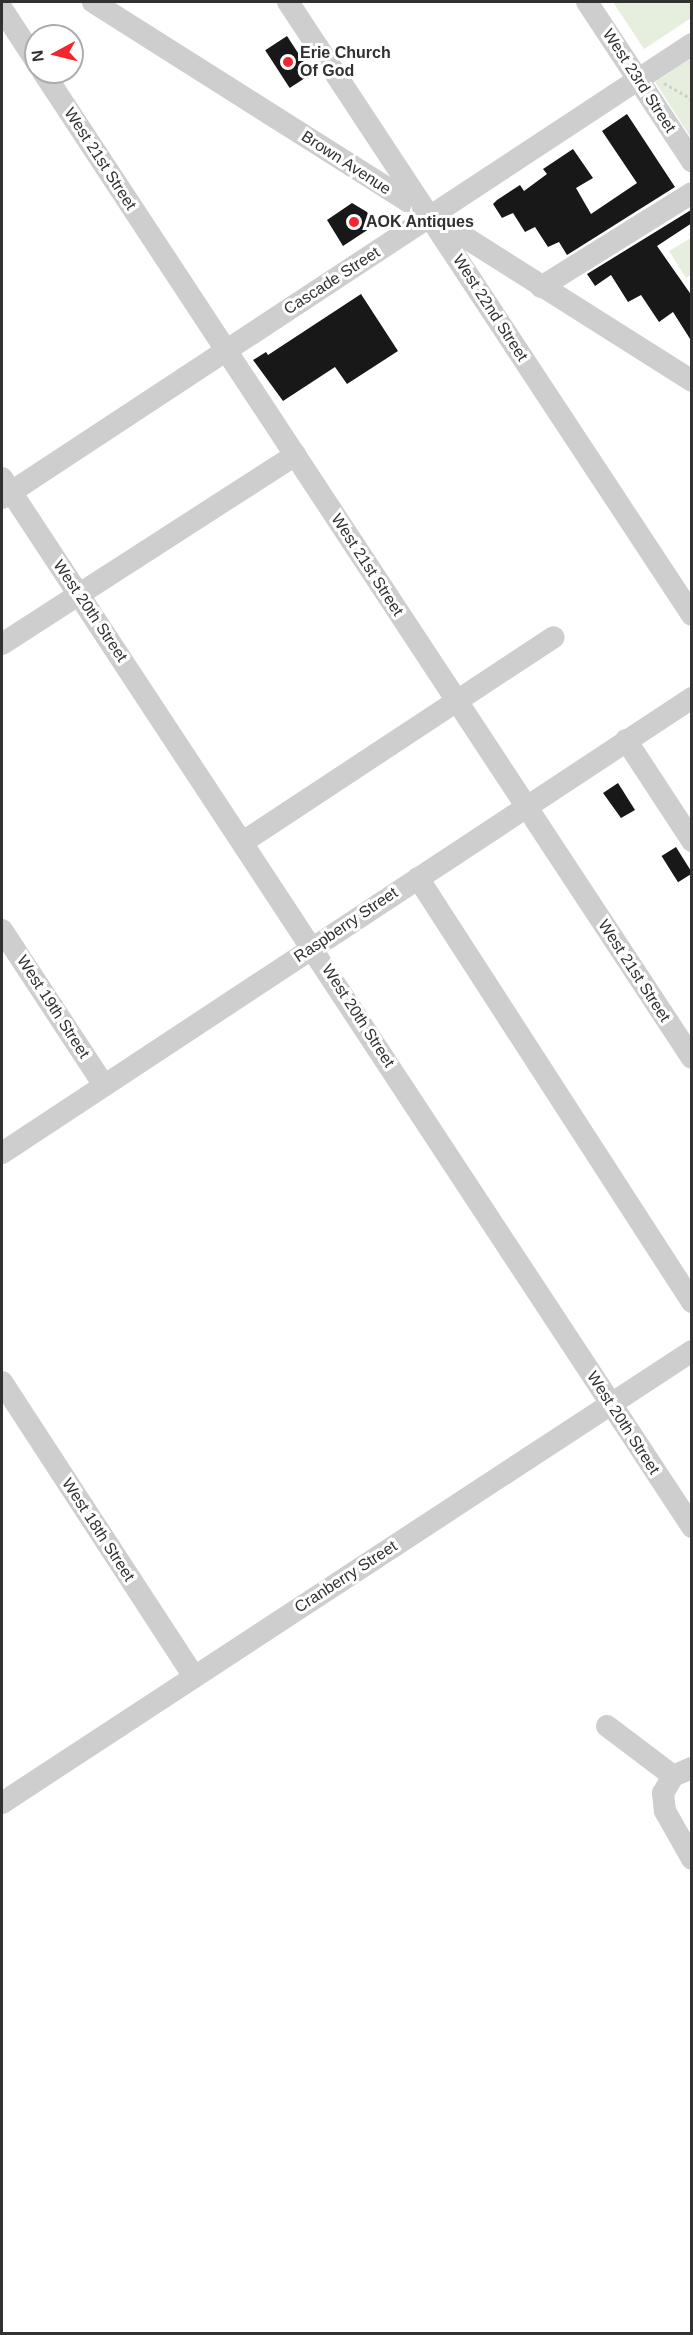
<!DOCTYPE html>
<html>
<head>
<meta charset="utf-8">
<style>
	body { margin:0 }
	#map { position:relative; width:693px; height:2335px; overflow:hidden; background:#fff; font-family:Helvetica,sans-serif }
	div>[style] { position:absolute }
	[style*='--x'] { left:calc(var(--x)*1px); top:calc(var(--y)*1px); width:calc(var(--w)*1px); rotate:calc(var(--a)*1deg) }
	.green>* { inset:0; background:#e6efde }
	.building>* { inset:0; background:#181818; transform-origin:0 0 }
	.path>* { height:3px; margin-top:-1.5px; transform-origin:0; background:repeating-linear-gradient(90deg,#cecece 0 3px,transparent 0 6px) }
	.minor>* { height:22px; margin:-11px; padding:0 11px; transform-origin:11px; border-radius:11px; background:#cecece }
	.dots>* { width:16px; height:16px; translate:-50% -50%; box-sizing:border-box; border:3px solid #fff; border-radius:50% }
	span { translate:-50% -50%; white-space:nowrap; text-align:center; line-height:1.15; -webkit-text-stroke:6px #fff; paint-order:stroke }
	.poi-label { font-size:16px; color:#313131; font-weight:700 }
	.left { translate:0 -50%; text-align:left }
	.street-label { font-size:16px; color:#313131 }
	.frame { position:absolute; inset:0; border:3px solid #313131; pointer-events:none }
	.north { position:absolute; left:24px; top:24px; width:60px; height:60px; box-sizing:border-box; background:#fff; border:2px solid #adadad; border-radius:50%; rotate:263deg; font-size:16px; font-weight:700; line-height:24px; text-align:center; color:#313131 }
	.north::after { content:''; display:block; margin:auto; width:21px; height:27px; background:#f5252f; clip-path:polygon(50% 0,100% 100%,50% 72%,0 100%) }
</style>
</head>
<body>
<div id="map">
	<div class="green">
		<div style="clip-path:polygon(613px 2px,691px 2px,691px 18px,644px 49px)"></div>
		<div style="clip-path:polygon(691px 57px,691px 138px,655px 82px)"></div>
		<div style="clip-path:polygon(691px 232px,691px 275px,686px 278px,669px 251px,691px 238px,689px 234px)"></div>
	</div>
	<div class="building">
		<div style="left:287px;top:36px;width:45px;height:26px;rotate:57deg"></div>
		<div style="clip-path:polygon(627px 114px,675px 187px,567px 255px,559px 242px,548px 247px,535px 227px,525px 232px,513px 213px,502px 218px,493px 204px,497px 200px,520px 185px,524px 191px,547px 174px,543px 169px,573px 149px,593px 178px,576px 188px,591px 214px,637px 183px,602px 131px)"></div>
		<div style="clip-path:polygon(352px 203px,367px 212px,375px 225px,343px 246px,327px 220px)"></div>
		<div style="clip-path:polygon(691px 210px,692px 223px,657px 246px,692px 296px,692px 342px,673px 312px,659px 322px,641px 295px,628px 302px,611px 275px,595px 286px,587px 274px)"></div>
		<div style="clip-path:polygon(361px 294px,398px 351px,347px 384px,335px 367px,283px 401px,253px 360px,266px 352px,268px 355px)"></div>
		<div style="clip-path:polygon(618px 783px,635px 810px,621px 818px,603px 793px)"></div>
		<div style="left:676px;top:847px;width:31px;height:17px;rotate:58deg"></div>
	</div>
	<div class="path">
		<div style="--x:664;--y:83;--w:32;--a:30"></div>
	</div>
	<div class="minor">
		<div style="--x:93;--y:2;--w:709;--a:32.32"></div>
		<div style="--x:288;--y:2;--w:734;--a:56.61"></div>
		<div style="--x:587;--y:2;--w:191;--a:56.6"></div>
		<div style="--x:2;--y:9;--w:62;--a:56.8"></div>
		<div style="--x:43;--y:72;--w:1180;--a:56.65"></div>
		<div style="--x:541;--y:287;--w:178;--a:-31.9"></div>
		<div style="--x:2;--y:478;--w:1256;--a:56.66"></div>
		<div style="--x:2;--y:498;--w:826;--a:-33.34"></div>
		<div style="--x:2;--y:644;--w:349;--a:-32.8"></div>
		<div style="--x:626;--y:740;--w:121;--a:56.8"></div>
		<div style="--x:243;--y:842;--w:372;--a:-33.4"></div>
		<div style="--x:418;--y:878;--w:505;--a:57.13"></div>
		<div style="--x:2;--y:930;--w:186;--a:56.7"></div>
		<div style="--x:2;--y:1153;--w:827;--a:-33.4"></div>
		<div style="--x:2;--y:1382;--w:352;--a:56.9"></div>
		<div style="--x:607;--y:1726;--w:83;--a:37.1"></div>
		<div style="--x:692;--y:1768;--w:21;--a:157"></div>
		<div style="--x:673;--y:1776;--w:20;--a:120"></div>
		<div style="--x:663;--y:1793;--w:18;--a:84"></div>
		<div style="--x:665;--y:1811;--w:55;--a:60.6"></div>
		<div style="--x:2;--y:1803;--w:825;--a:-33.23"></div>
	</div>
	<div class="dots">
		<div style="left:288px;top:62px;background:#f5252f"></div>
		<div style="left:354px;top:222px;background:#f5252f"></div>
	</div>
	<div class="poi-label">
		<span class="left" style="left:300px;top:62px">Erie Church<br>Of God</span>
		<span class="left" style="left:366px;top:222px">AOK Antiques</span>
	</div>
	<div class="street-label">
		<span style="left:639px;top:81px;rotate:57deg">West 23rd Street</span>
		<span style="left:100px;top:159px;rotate:57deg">West 21st Street</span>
		<span style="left:346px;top:163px;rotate:33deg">Brown Avenue</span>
		<span style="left:332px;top:281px;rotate:-33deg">Cascade Street</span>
		<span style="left:490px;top:308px;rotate:57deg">West 22nd Street</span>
		<span style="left:367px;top:565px;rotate:57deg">West 21st Street</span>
		<span style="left:90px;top:611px;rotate:56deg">West 20th Street</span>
		<span style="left:346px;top:925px;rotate:-34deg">Raspberry Street</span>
		<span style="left:634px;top:971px;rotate:57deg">West 21st Street</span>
		<span style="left:53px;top:1007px;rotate:57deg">West 19th Street</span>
		<span style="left:358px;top:1016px;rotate:57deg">West 20th Street</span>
		<span style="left:623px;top:1423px;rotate:57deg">West 20th Street</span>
		<span style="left:98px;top:1530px;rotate:57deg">West 18th Street</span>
		<span style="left:346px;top:1577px;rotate:-33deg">Cranberry Street</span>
	</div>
	<div class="frame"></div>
	<div class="north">N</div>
</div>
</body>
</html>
